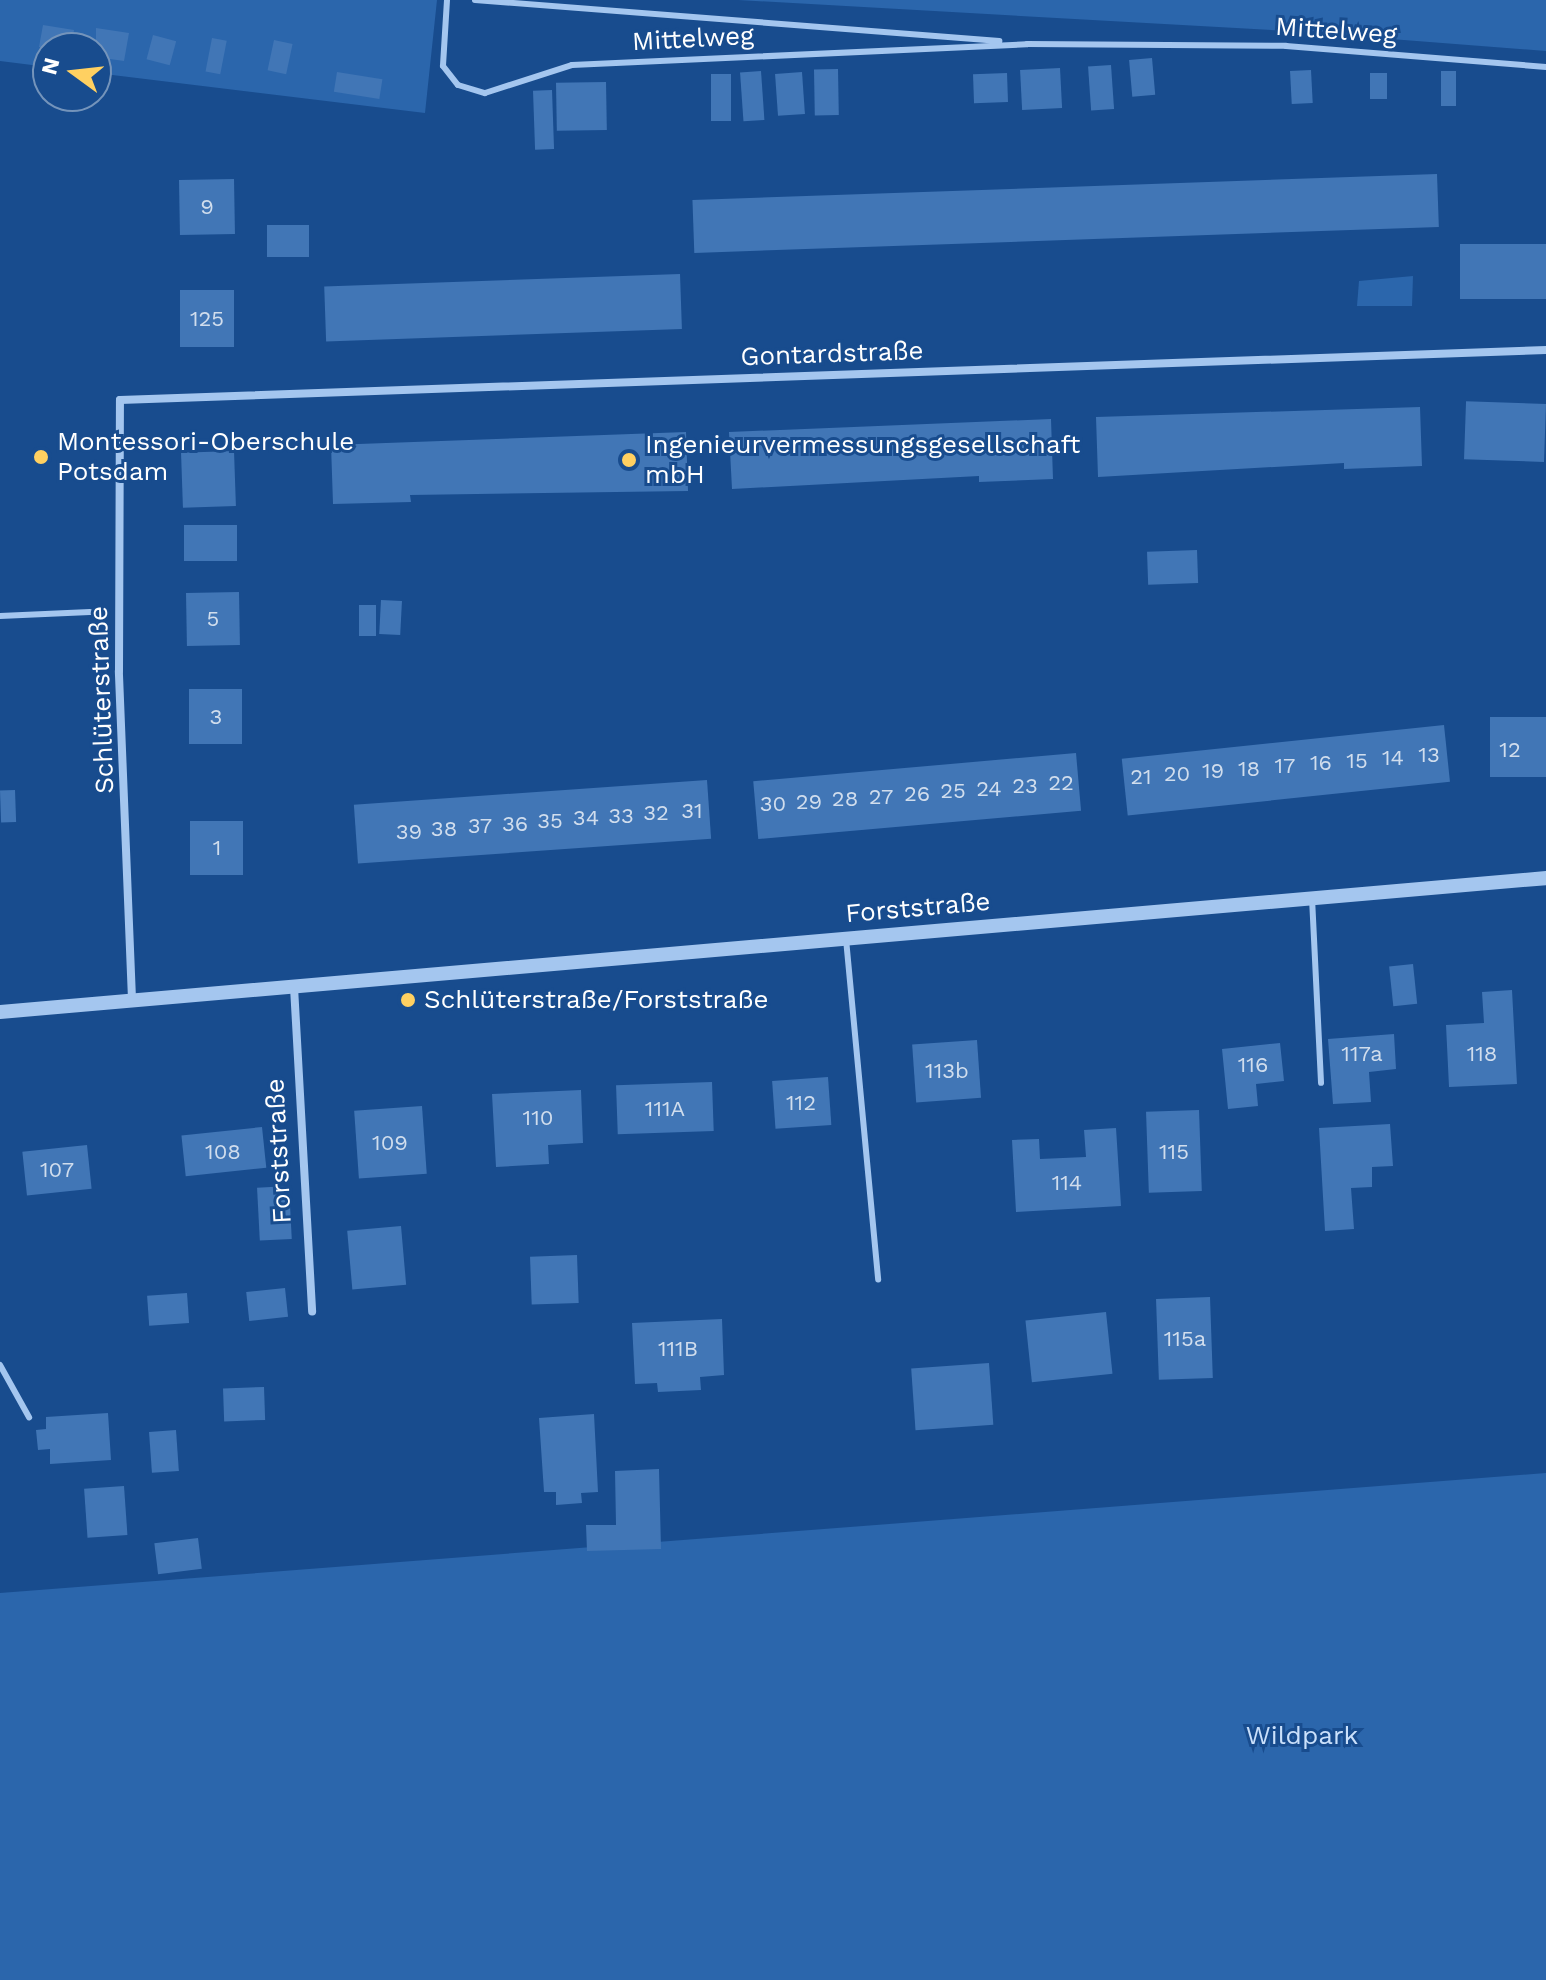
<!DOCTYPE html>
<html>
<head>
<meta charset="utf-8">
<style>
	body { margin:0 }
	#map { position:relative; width:1546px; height:1980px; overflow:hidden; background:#184c8e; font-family:"Work Sans",sans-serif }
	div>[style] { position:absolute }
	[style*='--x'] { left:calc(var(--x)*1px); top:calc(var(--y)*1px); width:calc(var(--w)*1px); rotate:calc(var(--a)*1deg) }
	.green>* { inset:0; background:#2b66ac }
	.building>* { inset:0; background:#4176b6; transform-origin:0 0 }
	.service>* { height:6px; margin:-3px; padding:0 3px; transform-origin:3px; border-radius:3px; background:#a4c6ef }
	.minor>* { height:8px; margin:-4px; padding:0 4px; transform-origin:4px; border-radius:4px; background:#a4c6ef }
	.tertiary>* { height:14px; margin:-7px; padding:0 7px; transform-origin:7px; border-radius:7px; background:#a4c6ef }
	.dots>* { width:22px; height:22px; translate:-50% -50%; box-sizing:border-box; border:4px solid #184c8e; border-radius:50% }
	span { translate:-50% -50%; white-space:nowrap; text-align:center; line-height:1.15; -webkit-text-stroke:6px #184c8e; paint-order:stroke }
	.number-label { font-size:22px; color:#d0dded }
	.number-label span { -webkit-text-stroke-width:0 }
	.street-label { font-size:26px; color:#fff }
	.poi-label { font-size:26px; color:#fff }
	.left { translate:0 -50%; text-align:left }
	.park-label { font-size:26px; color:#cae0fb }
	.north { position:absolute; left:32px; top:32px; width:80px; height:80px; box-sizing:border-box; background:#184c8e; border:2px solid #7494bb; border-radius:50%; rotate:285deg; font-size:22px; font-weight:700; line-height:32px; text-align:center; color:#fff }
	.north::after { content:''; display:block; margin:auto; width:28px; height:36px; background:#ffd061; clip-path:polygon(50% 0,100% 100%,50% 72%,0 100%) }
</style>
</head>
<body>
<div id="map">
	<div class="green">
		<div style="clip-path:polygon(0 0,437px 0,425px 113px,96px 73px,96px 48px,48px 48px,48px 67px,0 61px)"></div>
		<div style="clip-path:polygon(738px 0,1546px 0,1546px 51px,1288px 31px)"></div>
		<div style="clip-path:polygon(1413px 276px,1412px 306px,1357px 306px,1359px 281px)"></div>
		<div style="clip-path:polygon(1546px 1473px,1546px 1980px,0 1980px,0 1593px)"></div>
	</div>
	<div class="building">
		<div style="clip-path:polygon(43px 25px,74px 30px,71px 48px,39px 47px)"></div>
		<div style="clip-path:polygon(96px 28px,129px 33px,124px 61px,96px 57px)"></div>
		<div style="left:153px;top:35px;width:24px;height:25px;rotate:15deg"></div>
		<div style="left:212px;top:38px;width:15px;height:34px;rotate:11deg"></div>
		<div style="left:274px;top:40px;width:19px;height:31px;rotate:12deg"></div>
		<div style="left:1152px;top:58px;width:37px;height:23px;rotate:85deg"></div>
		<div style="left:1111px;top:65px;width:44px;height:23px;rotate:86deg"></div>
		<div style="left:1060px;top:68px;width:40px;height:40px;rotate:87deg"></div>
		<div style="left:838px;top:69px;width:46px;height:24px;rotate:89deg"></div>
		<div style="left:1311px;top:70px;width:33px;height:21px;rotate:87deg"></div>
		<div style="left:761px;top:71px;width:49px;height:21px;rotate:86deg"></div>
		<div style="left:1441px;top:71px;width:15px;height:35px"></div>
		<div style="left:337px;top:72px;width:46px;height:20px;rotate:9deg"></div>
		<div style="left:802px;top:72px;width:42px;height:27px;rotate:86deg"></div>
		<div style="left:1007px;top:73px;width:29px;height:34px;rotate:88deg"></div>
		<div style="left:1370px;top:73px;width:17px;height:26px"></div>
		<div style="left:731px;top:74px;width:47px;height:20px;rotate:90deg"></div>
		<div style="left:606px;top:82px;width:48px;height:50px;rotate:89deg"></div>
		<div style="left:552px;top:90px;width:59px;height:19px;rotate:88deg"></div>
		<div style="left:1437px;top:174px;width:53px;height:745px;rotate:88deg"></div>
		<div style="left:234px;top:179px;width:55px;height:55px;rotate:89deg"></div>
		<div style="left:309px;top:225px;width:32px;height:42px;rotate:90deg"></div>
		<div style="left:1546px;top:244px;width:55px;height:86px;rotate:90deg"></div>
		<div style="left:680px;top:274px;width:55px;height:356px;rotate:88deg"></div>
		<div style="left:180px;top:290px;width:54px;height:57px"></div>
		<div style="left:1546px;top:404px;width:58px;height:80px;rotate:92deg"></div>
		<div style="clip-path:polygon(1420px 407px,1422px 466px,1344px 469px,1344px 463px,1098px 477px,1096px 417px)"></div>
		<div style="clip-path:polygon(1051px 419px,1053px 479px,979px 482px,979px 476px,732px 489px,729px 432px)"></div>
		<div style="clip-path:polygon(686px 432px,688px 491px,410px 495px,411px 502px,333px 504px,331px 445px)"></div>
		<div style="left:234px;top:451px;width:55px;height:53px;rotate:88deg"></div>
		<div style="left:237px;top:525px;width:36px;height:53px;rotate:90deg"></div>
		<div style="left:1197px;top:550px;width:33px;height:50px;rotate:88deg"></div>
		<div style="left:239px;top:592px;width:53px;height:53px;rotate:89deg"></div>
		<div style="left:381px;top:600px;width:21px;height:34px;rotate:3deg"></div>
		<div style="left:359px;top:605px;width:17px;height:31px"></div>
		<div style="left:242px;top:689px;width:55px;height:53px;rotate:90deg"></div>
		<div style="left:1546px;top:717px;width:60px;height:56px;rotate:90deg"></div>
		<div style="left:1444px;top:725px;width:57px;height:324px;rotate:84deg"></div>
		<div style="left:1076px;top:753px;width:58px;height:324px;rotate:85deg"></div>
		<div style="left:707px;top:780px;width:59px;height:354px;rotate:86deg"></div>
		<div style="left:15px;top:790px;width:32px;height:15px;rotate:88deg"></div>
		<div style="left:190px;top:821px;width:53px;height:54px"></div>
		<div style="left:1413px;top:964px;width:40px;height:24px;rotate:84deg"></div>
		<div style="clip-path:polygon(1512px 990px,1517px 1084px,1449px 1087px,1446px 1025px,1484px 1023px,1482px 992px)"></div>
		<div style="clip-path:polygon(1394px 1034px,1396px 1069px,1369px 1072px,1371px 1102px,1333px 1104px,1328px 1039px)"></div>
		<div style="left:977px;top:1040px;width:58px;height:65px;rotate:86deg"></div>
		<div style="clip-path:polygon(1280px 1043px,1284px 1081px,1256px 1084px,1258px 1106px,1228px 1109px,1222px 1049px)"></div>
		<div style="left:828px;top:1077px;width:48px;height:56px;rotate:86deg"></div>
		<div style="left:712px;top:1082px;width:49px;height:96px;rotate:88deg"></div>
		<div style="clip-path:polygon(581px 1090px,583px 1143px,548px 1145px,549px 1164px,496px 1167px,492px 1094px)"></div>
		<div style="left:422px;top:1106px;width:68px;height:68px;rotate:86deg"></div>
		<div style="left:1199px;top:1110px;width:81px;height:53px;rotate:88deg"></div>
		<div style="clip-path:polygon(1390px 1124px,1393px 1166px,1372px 1167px,1372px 1187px,1351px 1188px,1354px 1229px,1325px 1231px,1319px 1128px)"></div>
		<div style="left:262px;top:1127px;width:41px;height:81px;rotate:84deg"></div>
		<div style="clip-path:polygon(1116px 1128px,1121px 1206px,1016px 1212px,1012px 1140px,1039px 1139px,1040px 1159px,1086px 1157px,1084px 1130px)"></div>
		<div style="left:87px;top:1145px;width:44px;height:65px;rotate:84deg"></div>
		<div style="left:289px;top:1186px;width:53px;height:32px;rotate:87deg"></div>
		<div style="left:401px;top:1226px;width:59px;height:54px;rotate:85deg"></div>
		<div style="left:577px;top:1255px;width:48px;height:47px;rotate:88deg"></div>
		<div style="left:285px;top:1288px;width:29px;height:39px;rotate:84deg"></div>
		<div style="left:187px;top:1293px;width:30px;height:40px;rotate:86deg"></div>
		<div style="left:1210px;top:1297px;width:81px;height:54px;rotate:88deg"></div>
		<div style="left:1106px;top:1312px;width:62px;height:81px;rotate:84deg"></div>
		<div style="clip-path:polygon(722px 1319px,724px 1375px,700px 1377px,701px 1390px,658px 1392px,657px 1383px,635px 1384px,632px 1323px)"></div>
		<div style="left:989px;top:1363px;width:62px;height:78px;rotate:86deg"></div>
		<div style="left:264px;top:1387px;width:33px;height:41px;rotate:88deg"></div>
		<div style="clip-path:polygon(108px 1413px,111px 1460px,50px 1464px,50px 1449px,38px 1450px,36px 1430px,46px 1429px,46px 1417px)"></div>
		<div style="clip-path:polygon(594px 1414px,598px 1492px,581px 1493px,582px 1503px,556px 1505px,556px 1492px,544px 1492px,539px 1418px)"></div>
		<div style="left:176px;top:1430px;width:41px;height:27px;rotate:86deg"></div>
		<div style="clip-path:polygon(659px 1469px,661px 1549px,587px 1551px,586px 1525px,616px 1525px,615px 1471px)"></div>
		<div style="left:124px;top:1486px;width:49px;height:40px;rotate:86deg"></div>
		<div style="left:198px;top:1538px;width:31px;height:44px;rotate:83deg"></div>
	</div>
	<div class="service">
		<div style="--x:447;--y:0;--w:66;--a:93.5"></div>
		<div style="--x:443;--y:66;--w:24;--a:52"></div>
		<div style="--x:458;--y:85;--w:28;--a:17"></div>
		<div style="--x:485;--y:93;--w:91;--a:-17.8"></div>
		<div style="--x:572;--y:65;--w:455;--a:-2.6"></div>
		<div style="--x:1027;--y:44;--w:259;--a:0.4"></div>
		<div style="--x:1286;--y:46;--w:261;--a:4.6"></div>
		<div style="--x:475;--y:0;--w:526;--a:4.47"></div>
		<div style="--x:0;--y:616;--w:90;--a:-2.5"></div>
		<div style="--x:1312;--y:898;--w:185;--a:87.2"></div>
		<div style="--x:846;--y:939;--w:342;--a:84.6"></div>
		<div style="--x:0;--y:1365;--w:60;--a:60.9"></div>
	</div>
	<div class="minor">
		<div style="--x:294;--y:987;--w:325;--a:86.8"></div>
		<div style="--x:132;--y:999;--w:328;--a:-92.3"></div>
		<div style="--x:119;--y:671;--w:271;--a:-89.8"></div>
		<div style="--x:120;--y:400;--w:1427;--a:-2.01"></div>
	</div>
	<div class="tertiary">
		<div style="--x:0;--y:1012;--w:1552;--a:-4.95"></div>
	</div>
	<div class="dots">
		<div style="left:41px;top:457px;background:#ffd061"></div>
		<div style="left:629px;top:460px;background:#ffd061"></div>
		<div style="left:408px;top:1000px;background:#ffd061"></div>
	</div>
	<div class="number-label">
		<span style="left:207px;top:207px">9</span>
		<span style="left:207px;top:319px">125</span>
		<span style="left:213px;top:619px">5</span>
		<span style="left:216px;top:717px">3</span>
		<span style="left:1510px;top:750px">12</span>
		<span style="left:1429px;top:755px">13</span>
		<span style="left:1393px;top:758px">14</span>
		<span style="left:1357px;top:761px">15</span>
		<span style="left:1321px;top:763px">16</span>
		<span style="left:1285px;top:766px">17</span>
		<span style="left:1249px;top:769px">18</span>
		<span style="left:1213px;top:771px">19</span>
		<span style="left:1177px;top:774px">20</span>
		<span style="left:1141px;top:777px">21</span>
		<span style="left:1061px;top:783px">22</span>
		<span style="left:1025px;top:786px">23</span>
		<span style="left:989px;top:789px">24</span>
		<span style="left:953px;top:791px">25</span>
		<span style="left:917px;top:794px">26</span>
		<span style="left:881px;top:797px">27</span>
		<span style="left:845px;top:799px">28</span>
		<span style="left:809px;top:802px">29</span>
		<span style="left:773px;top:804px">30</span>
		<span style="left:692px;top:811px">31</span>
		<span style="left:656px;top:813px">32</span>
		<span style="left:621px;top:816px">33</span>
		<span style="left:586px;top:818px">34</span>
		<span style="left:550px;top:821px">35</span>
		<span style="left:515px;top:824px">36</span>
		<span style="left:480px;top:826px">37</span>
		<span style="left:444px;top:829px">38</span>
		<span style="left:409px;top:832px">39</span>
		<span style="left:217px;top:848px">1</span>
		<span style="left:1362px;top:1054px">117a</span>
		<span style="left:1482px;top:1054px">118</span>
		<span style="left:1253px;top:1065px">116</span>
		<span style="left:947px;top:1071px">113b</span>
		<span style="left:801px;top:1103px">112</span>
		<span style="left:665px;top:1109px">111A</span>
		<span style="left:538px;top:1118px">110</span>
		<span style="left:390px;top:1143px">109</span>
		<span style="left:223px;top:1152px">108</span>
		<span style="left:1174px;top:1152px">115</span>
		<span style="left:57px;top:1170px">107</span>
		<span style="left:1067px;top:1183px">114</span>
		<span style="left:1185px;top:1339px">115a</span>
		<span style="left:678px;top:1349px">111B</span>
	</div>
	<div class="street-label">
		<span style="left:1336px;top:31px;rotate:4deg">Mittelweg</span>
		<span style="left:693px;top:39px;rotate:-3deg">Mittelweg</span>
		<span style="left:832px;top:354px;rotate:-2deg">Gontardstraße</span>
		<span style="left:102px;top:700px;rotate:-92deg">Schlüterstraße</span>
		<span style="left:918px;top:908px;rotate:-5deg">Forststraße</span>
		<span style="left:279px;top:1151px;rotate:-93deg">Forststraße</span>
	</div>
	<div class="poi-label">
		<span class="left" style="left:57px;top:457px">Montessori-Oberschule<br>Potsdam</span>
		<span class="left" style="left:645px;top:460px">Ingenieurvermessungsgesellschaft<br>mbH</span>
		<span class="left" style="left:424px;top:1000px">Schlüterstraße/Forststraße</span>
	</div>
	<div class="park-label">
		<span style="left:1302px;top:1736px">Wildpark</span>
	</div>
	<div class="north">N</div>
</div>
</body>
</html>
